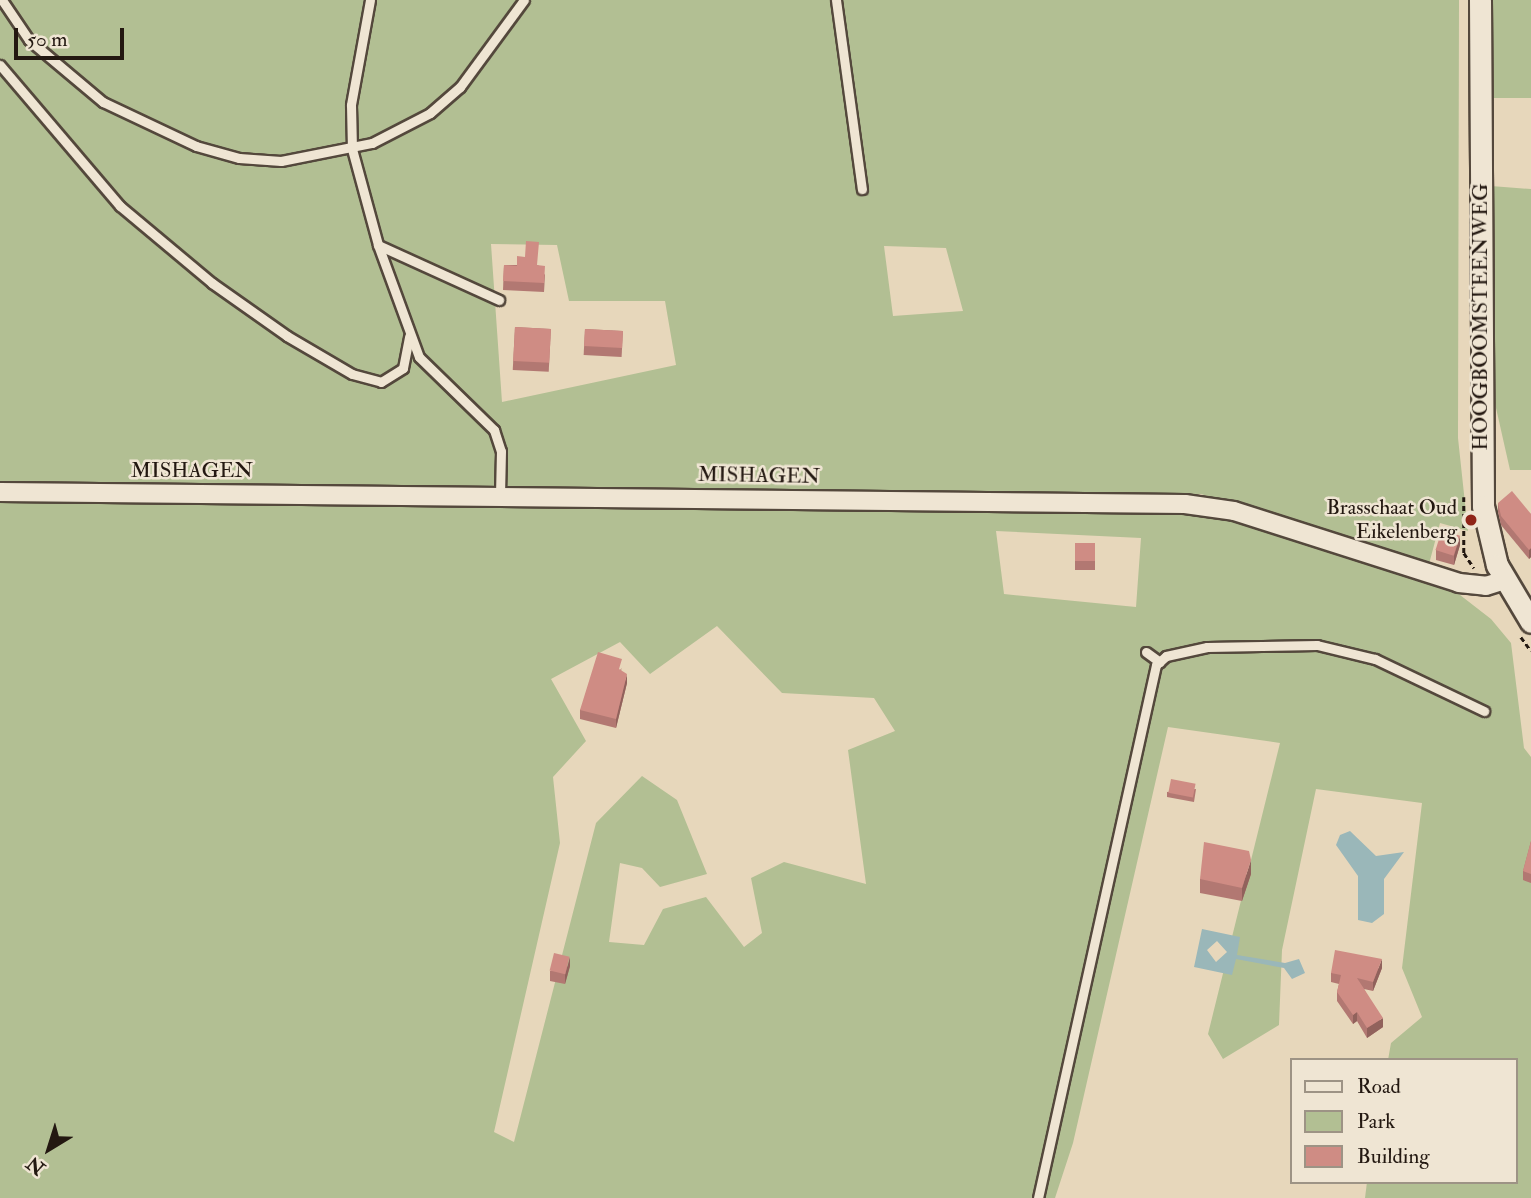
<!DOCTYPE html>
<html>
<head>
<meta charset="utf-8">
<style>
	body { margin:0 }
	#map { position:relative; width:1531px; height:1198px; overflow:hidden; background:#e7d7bb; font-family:"IM FELL Double Pica",serif }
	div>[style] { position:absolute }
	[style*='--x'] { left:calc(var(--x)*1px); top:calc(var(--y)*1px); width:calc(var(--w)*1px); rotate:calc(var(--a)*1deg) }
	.green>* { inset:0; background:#b2bf93; transform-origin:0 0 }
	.water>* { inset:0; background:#9ab7b9 }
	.path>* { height:2.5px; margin-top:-1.25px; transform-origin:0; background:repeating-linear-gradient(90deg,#231811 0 5px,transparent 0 8.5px) }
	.roads { filter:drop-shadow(2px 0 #54483c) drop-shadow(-2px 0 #54483c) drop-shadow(0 2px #54483c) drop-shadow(0 -2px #54483c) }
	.service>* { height:9px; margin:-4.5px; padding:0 4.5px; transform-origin:4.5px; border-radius:4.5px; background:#efe5d3 }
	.minor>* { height:18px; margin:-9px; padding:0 9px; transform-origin:9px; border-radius:9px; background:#efe5d3 }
	.tertiary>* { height:21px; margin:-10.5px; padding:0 10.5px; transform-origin:10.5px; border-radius:10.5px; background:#efe5d3 }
	.wall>* { inset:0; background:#b27872; transform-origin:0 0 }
	.shaded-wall>* { inset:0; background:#91625c }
	.building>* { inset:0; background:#cf8c84; transform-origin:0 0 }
	.dots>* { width:19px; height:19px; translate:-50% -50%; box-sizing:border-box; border:4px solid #efe5d3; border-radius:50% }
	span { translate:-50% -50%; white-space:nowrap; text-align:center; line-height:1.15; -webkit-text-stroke:5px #efe5d3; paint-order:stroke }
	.street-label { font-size:21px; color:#231811 }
	.poi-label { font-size:21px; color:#231811 }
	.right { translate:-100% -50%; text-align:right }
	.legend { position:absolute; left:1290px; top:1058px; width:228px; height:126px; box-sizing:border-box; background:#efe5d3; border:2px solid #9d9385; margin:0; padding:9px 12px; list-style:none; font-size:21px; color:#231811 }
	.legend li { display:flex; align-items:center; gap:14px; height:35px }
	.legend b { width:35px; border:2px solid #9d9385 }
	.north { position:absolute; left:14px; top:1114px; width:70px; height:70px; -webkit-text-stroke:5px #efe5d3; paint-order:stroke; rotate:218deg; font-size:19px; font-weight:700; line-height:28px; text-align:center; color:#231811 }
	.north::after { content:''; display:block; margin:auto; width:24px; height:32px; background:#231811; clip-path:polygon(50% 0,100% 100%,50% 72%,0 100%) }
	.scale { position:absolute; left:14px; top:28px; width:110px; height:32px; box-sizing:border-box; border:4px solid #231811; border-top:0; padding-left:9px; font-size:21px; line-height:24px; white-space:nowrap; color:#231811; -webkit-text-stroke:5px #efe5d3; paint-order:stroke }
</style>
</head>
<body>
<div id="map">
	<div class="green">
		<div style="clip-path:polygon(evenodd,0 0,1459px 0,1458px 438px,1468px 531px,1440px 523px,1429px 564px,1201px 494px,0 481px,0 0,491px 244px,557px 245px,569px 301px,665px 301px,676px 365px,502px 402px,491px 244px,0 0,884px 246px,946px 248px,963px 311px,893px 316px,884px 246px)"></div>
		<div style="left:1492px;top:0;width:39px;height:98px"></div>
		<div style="clip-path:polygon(1491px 186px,1531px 189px,1531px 470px,1510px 470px,1494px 399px)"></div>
		<div style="clip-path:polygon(evenodd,0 501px,1199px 510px,1451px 588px,1491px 619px,1511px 643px,1524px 748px,1531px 757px,1531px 1198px,1365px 1198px,1367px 1182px,1515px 1182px,1515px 1060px,1388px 1060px,1391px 1043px,1422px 1017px,1402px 968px,1422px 803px,1316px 789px,1282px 950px,1279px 1025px,1223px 1059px,1208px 1034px,1280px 743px,1168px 727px,1073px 1143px,1055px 1198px,0 1198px,0 501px,996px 531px,1141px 538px,1136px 607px,1004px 594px,996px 531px,0 501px,717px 626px,782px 693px,874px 698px,895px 731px,848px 750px,866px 884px,784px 862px,751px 878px,762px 933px,744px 947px,706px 897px,663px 909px,644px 945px,609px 942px,620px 863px,642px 868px,660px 887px,707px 874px,677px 800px,642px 776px,596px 823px,514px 1142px,494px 1132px,560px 843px,553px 777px,586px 741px,551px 679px,620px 642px,650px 674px,717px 626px)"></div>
	</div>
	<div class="water">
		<div style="clip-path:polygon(1350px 831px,1376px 856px,1404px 852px,1384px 879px,1384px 914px,1372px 923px,1358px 920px,1358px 876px,1336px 845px,1340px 835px)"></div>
		<div style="clip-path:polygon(evenodd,1202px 929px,1240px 937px,1237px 955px,1285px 963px,1299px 959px,1305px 973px,1292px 979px,1284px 968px,1236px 959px,1232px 975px,1194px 967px,1202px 929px,1217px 941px,1227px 952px,1216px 962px,1207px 950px,1217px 941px)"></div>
	</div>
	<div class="path">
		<div style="--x:1464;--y:497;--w:56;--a:90"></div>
		<div style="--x:1464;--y:553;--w:18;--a:56"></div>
		<div style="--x:1521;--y:637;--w:17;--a:54"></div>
	</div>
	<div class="roads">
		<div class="service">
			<div style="--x:2;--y:0;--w:48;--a:56"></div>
			<div style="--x:29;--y:40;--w:97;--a:40"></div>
			<div style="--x:103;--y:102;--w:103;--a:25.3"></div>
			<div style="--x:196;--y:146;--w:45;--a:15.6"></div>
			<div style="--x:239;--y:158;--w:42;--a:4.1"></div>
			<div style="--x:281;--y:161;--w:93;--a:-11.2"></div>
			<div style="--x:372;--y:143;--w:65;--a:-27.3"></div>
			<div style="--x:430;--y:113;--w:40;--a:-41"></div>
			<div style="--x:460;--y:87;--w:108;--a:-53.7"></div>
			<div style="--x:370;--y:0;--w:107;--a:100.3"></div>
			<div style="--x:351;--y:105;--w:44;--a:88.7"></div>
			<div style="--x:352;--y:149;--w:99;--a:74.8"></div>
			<div style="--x:378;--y:245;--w:133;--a:24.4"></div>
			<div style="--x:836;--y:0;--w:191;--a:82.2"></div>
			<div style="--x:0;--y:65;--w:185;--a:49.6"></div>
			<div style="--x:120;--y:206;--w:120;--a:39.9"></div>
			<div style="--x:212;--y:283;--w:92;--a:35.2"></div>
			<div style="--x:287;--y:336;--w:75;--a:30.3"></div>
			<div style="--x:352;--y:374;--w:30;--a:15"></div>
			<div style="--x:381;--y:382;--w:26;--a:-32"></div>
			<div style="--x:403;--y:368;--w:32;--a:-79"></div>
			<div style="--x:378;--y:245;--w:119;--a:69.9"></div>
			<div style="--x:419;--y:357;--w:105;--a:44.2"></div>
			<div style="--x:494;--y:430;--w:22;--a:72"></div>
			<div style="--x:501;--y:451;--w:45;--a:91.3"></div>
			<div style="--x:1146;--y:652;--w:17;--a:36"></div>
			<div style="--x:1038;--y:1198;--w:546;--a:-77.52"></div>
			<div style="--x:1156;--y:665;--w:13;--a:-42"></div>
			<div style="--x:1166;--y:656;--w:42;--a:-12.4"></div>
			<div style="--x:1207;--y:647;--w:110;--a:-1"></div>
			<div style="--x:1317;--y:645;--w:60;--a:13.6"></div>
			<div style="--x:1375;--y:659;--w:121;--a:25.5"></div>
		</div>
		<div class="minor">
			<div style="--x:0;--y:492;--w:1185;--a:0.58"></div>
			<div style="--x:1185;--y:504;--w:49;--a:8.1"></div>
			<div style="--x:1234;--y:511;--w:236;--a:17.7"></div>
			<div style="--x:1459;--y:583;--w:27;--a:6"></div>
			<div style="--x:1486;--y:586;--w:19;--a:-18"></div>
		</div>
		<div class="tertiary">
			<div style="--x:1480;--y:0;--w:506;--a:89.66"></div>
			<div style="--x:1483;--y:506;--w:61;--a:76.7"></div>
			<div style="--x:1497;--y:565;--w:66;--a:59.2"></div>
		</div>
	</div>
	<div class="wall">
		<div style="clip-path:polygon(504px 265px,538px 265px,545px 275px,544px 292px,503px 290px)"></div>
		<div style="left:515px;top:327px;width:36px;height:43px;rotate:3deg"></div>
		<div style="left:585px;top:329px;width:38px;height:26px;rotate:3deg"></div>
		<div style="clip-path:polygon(1498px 503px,1531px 514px,1531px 557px,1529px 559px,1501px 525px,1498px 512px)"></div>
		<div style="left:1075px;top:543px;width:20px;height:27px"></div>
		<div style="clip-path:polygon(1460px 545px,1454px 565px,1436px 560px,1436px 550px)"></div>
		<div style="clip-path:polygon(622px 668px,621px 670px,627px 683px,616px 728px,580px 719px,580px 710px)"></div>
		<div style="clip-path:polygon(1196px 789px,1194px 802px,1167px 797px,1167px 792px)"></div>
		<div style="clip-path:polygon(1531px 841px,1531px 883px,1523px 880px,1523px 871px)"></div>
		<div style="clip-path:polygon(1251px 874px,1242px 901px,1200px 893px,1200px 879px)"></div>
		<div style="clip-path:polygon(570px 966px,565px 984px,550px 981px,550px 971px)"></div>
		<div style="clip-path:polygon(1382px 968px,1373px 991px,1364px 989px,1383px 1027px,1367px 1038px,1357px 1021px,1353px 1024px,1337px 1001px,1337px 992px,1339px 984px,1331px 982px,1331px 973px)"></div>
	</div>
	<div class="shaded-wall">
		<div style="clip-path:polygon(1460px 536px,1460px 545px,1454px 565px,1454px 556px)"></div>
		<div style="clip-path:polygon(1531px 548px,1531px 557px,1529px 559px,1529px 550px)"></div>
		<div style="clip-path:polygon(627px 674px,627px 683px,616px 728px,616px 719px)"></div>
		<div style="clip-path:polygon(1251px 860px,1251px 874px,1242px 901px,1242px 888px)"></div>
		<div style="clip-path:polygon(570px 957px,570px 966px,565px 984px,565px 975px)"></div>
		<div style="clip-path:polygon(1382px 959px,1382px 968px,1373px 991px,1373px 982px)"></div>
		<div style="clip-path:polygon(1357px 1012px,1357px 1021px,1353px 1024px,1353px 1015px)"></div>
		<div style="clip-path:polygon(1383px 1018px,1383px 1027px,1367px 1038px,1367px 1028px)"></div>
	</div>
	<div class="building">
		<div style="clip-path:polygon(526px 241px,539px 242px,537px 265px,545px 266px,544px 283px,503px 281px,504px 265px,517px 266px,517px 256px,525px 257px)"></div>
		<div style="left:515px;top:327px;width:36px;height:34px;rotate:3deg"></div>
		<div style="left:585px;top:329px;width:38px;height:17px;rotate:3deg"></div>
		<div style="clip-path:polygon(1512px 491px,1531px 514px,1531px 548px,1529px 550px,1501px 516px,1498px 503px)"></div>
		<div style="left:1442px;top:530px;width:19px;height:21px;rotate:18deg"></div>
		<div style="left:1075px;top:543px;width:20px;height:18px"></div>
		<div style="clip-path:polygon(598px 652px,622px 659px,619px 669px,627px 674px,616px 719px,580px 710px)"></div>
		<div style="left:1171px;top:779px;width:25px;height:14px;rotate:11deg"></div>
		<div style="clip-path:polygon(1531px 841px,1531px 874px,1523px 871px)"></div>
		<div style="clip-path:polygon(1204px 842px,1249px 851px,1251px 860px,1242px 888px,1200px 879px)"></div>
		<div style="clip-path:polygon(1335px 950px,1382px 959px,1373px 982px,1357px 978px,1383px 1018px,1367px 1028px,1357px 1012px,1353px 1015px,1337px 992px,1341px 975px,1331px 973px)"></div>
		<div style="left:554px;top:953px;width:16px;height:18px;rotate:14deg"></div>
	</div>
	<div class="dots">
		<div style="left:1471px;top:520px;background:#8f2418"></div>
	</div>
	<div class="street-label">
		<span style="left:1481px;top:317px;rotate:-90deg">HOOGBOOMSTEENWEG</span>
		<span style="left:192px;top:471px">MISHAGEN</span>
		<span style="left:759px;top:476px;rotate:1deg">MISHAGEN</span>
	</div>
	<div class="poi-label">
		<span class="right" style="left:1457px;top:520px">Brasschaat Oud<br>Eikelenberg</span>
	</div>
	<ul class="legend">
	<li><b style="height:9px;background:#efe5d3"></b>Road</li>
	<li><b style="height:19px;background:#b2bf93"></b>Park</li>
	<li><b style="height:19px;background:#cf8c84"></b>Building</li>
	</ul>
	<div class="north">N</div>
	<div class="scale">50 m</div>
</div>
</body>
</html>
